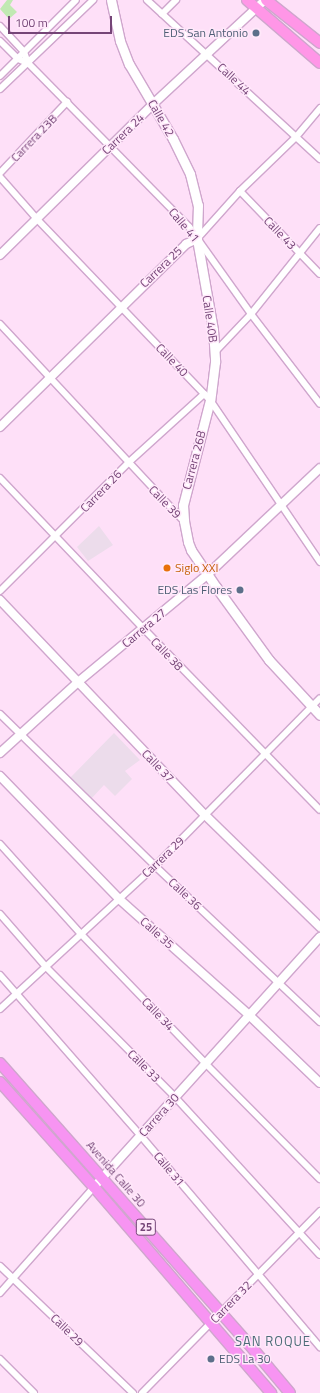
<!DOCTYPE html>
<html>
<head>
<meta charset="utf-8">
<style>
	body { margin:0 }
	#map { position:relative; width:320px; height:1393px; overflow:hidden; background:#fee0f8; font-family:"Titillium Web",sans-serif }
	div>[style] { position:absolute }
	[style*='--x'] { left:calc(var(--x)*1px); top:calc(var(--y)*1px); width:calc(var(--w)*1px); rotate:calc(var(--a)*1deg) }
	.industrial>* { inset:0; background:#ecdceb }
	.water>* { inset:0; background:#c1e9b3 }
	.roads { filter:drop-shadow(1px 0 #cfa6cd) drop-shadow(-1px 0 #cfa6cd) drop-shadow(0 1px #cfa6cd) drop-shadow(0 -1px #cfa6cd) }
	.minor>* { height:6px; margin:-3px; padding:0 3px; transform-origin:3px; border-radius:3px; background:#fff }
	.tertiary>* { height:8px; margin:-4px; padding:0 4px; transform-origin:4px; border-radius:4px; background:#fff }
	.secondary>* { height:9px; margin:-4.5px; padding:0 4.5px; transform-origin:4.5px; border-radius:4.5px; background:#fff }
	.primary>* { height:10px; margin:-5px; padding:0 5px; transform-origin:5px; border-radius:5px; background:#ff96e7 }
	.trunk>* { height:10px; margin:-5px; padding:0 5px; transform-origin:5px; border-radius:5px; background:#f794f2 }
	.dots>* { width:11px; height:11px; translate:-50% -50%; box-sizing:border-box; border:2px solid #ffe8fa; border-radius:50% }
	span { translate:-50% -50%; white-space:nowrap; text-align:center; line-height:1.15; -webkit-text-stroke:3px #ffe8fa; paint-order:stroke }
	.shield-label span { padding:1px 3px; background:#ffe8fa; border:1px solid; border-radius:3px; -webkit-text-stroke-width:0 }
	.shield-label { font-size:11px; color:#754577; font-weight:700 }
	.service-label { font-size:12px; color:#4e5e75 }
	.right { translate:-100% -50%; text-align:right }
	.left { translate:0 -50%; text-align:left }
	.street-label { font-size:12px; color:#754577 }
	.food-label { font-size:12px; color:#c56008 }
	.neighbourhood-label { font-size:13px; color:#4c6c78; letter-spacing:1px }
	.scale { position:absolute; left:8px; top:16px; width:104px; height:18px; box-sizing:border-box; border:2px solid #754577; border-top:0; padding-left:5px; font-size:12px; line-height:14px; white-space:nowrap; color:#754577; -webkit-text-stroke:3px #ffe8fa; paint-order:stroke }
</style>
</head>
<body>
<div id="map">
	<div class="industrial">
		<div style="clip-path:polygon(99px 526px,113px 545px,88px 561px,77px 547px)"></div>
		<div style="clip-path:polygon(114px 733px,140px 760px,125px 771px,132px 779px,115px 796px,104px 785px,91px 799px,70px 778px)"></div>
	</div>
	<div class="water">
		<div style="clip-path:polygon(7px 0,13px 0,10px 5px,17px 12px,9px 19px,0 9px)"></div>
	</div>
	<div class="roads">
		<div class="minor">
			<div style="--x:147;--y:0;--w:235;--a:42.6"></div>
			<div style="--x:162;--y:14;--w:20;--a:-45"></div>
			<div style="--x:0;--y:26;--w:35;--a:47"></div>
			<div style="--x:24;--y:52;--w:12;--a:70"></div>
			<div style="--x:0;--y:41;--w:25;--a:45"></div>
			<div style="--x:18;--y:59;--w:11;--a:22"></div>
			<div style="--x:28;--y:63;--w:230;--a:45.5"></div>
			<div style="--x:189;--y:227;--w:107;--a:54.5"></div>
			<div style="--x:251;--y:314;--w:113;--a:52.5"></div>
			<div style="--x:0;--y:76;--w:107;--a:-45"></div>
			<div style="--x:0;--y:89;--w:129;--a:-43.7"></div>
			<div style="--x:0;--y:173;--w:98;--a:-46.7"></div>
			<div style="--x:0;--y:177;--w:55;--a:48.7"></div>
			<div style="--x:36;--y:218;--w:252;--a:46.3"></div>
			<div style="--x:210;--y:400;--w:196;--a:55.8"></div>
			<div style="--x:240;--y:191;--w:115;--a:46.1"></div>
			<div style="--x:197;--y:239;--w:64;--a:-48.1"></div>
			<div style="--x:240;--y:191;--w:78;--a:-44"></div>
			<div style="--x:296;--y:137;--w:38;--a:-50"></div>
			<div style="--x:0;--y:324;--w:270;--a:47"></div>
			<div style="--x:215;--y:352;--w:52;--a:-46.5"></div>
			<div style="--x:251;--y:314;--w:110;--a:-51.3"></div>
			<div style="--x:0;--y:478;--w:209;--a:46.4"></div>
			<div style="--x:144;--y:629;--w:252;--a:45.8"></div>
			<div style="--x:0;--y:591;--w:181;--a:-45"></div>
			<div style="--x:128;--y:463;--w:103;--a:-42.2"></div>
			<div style="--x:0;--y:714;--w:217;--a:44.4"></div>
			<div style="--x:155;--y:866;--w:227;--a:43.4"></div>
			<div style="--x:0;--y:844;--w:121;--a:48"></div>
			<div style="--x:81;--y:934;--w:180;--a:46.1"></div>
			<div style="--x:206;--y:1064;--w:162;--a:45.3"></div>
			<div style="--x:0;--y:914;--w:70;--a:49"></div>
			<div style="--x:46;--y:967;--w:183;--a:45.2"></div>
			<div style="--x:175;--y:1097;--w:214;--a:47.5"></div>
			<div style="--x:0;--y:975;--w:214;--a:48.8"></div>
			<div style="--x:141;--y:1136;--w:277;--a:49.7"></div>
			<div style="--x:0;--y:1009;--w:211;--a:-42.7"></div>
			<div style="--x:155;--y:866;--w:235;--a:-45.5"></div>
			<div style="--x:0;--y:1266;--w:184;--a:43.7"></div>
			<div style="--x:0;--y:1293;--w:142;--a:-48.4"></div>
			<div style="--x:0;--y:1359;--w:48;--a:45"></div>
			<div style="--x:142;--y:1393;--w:255;--a:-45.6"></div>
		</div>
		<div class="tertiary">
			<div style="--x:0;--y:255;--w:215;--a:-44.6"></div>
			<div style="--x:153;--y:104;--w:153;--a:-42.9"></div>
			<div style="--x:0;--y:427;--w:261;--a:-44.5"></div>
			<div style="--x:186;--y:244;--w:12;--a:-24"></div>
			<div style="--x:0;--y:600;--w:297;--a:46.4"></div>
			<div style="--x:205;--y:815;--w:161;--a:44.2"></div>
			<div style="--x:0;--y:753;--w:105;--a:-42.3"></div>
			<div style="--x:78;--y:682;--w:169;--a:-39.7"></div>
			<div style="--x:208;--y:574;--w:154;--a:-43.4"></div>
			<div style="--x:0;--y:776;--w:171;--a:45.9"></div>
			<div style="--x:119;--y:899;--w:174;--a:41.7"></div>
			<div style="--x:249;--y:1015;--w:98;--a:43.8"></div>
			<div style="--x:94;--y:1187;--w:337;--a:-47.9"></div>
		</div>
		<div class="secondary">
			<div style="--x:111;--y:0;--w:42;--a:77.6"></div>
			<div style="--x:120;--y:41;--w:25;--a:69"></div>
			<div style="--x:129;--y:64;--w:87;--a:59.6"></div>
			<div style="--x:173;--y:139;--w:39;--a:64"></div>
			<div style="--x:190;--y:174;--w:32;--a:76"></div>
			<div style="--x:198;--y:205;--w:34;--a:92"></div>
			<div style="--x:197;--y:239;--w:92;--a:80"></div>
			<div style="--x:213;--y:330;--w:32;--a:86"></div>
			<div style="--x:215;--y:362;--w:38;--a:97"></div>
			<div style="--x:210;--y:400;--w:108;--a:104.4"></div>
			<div style="--x:183;--y:505;--w:16;--a:86"></div>
			<div style="--x:184;--y:521;--w:21;--a:79"></div>
			<div style="--x:188;--y:542;--w:9;--a:69"></div>
			<div style="--x:191;--y:550;--w:45;--a:56"></div>
			<div style="--x:216;--y:587;--w:90;--a:54"></div>
			<div style="--x:269;--y:660;--w:75;--a:47.2"></div>
		</div>
		<div class="primary">
			<div style="--x:247;--y:0;--w:96;--a:40.8"></div>
			<div style="--x:266;--y:0;--w:69;--a:38.5"></div>
		</div>
		<div class="trunk">
			<div style="--x:0;--y:1063;--w:374;--a:48.5"></div>
			<div style="--x:248;--y:1343;--w:65;--a:50"></div>
			<div style="--x:0;--y:1082;--w:141;--a:48.2"></div>
			<div style="--x:94;--y:1187;--w:272;--a:49.3"></div>
		</div>
	</div>
	<div class="dots">
		<div style="left:256px;top:33px;background:#5c6f8a"></div>
		<div style="left:167px;top:568px;background:#e8710a"></div>
		<div style="left:240px;top:590px;background:#5c6f8a"></div>
		<div style="left:211px;top:1359px;background:#5c6f8a"></div>
	</div>
	<div class="shield-label">
		<span style="left:146px;top:1227px">25</span>
	</div>
	<div class="service-label">
		<span class="right" style="left:248px;top:33px">EDS San Antonio</span>
		<span class="right" style="left:232px;top:590px">EDS Las Flores</span>
		<span class="left" style="left:219px;top:1359px">EDS La 30</span>
	</div>
	<div class="street-label">
		<span style="left:234px;top:79px;rotate:43deg">Calle 44</span>
		<span style="left:161px;top:118px;rotate:60deg">Calle 42</span>
		<span style="left:123px;top:134px;rotate:-44deg">Carrera 24</span>
		<span style="left:34px;top:138px;rotate:-46deg">Carrera 23B</span>
		<span style="left:184px;top:225px;rotate:50deg">Calle 41</span>
		<span style="left:280px;top:233px;rotate:46deg">Calle 43</span>
		<span style="left:161px;top:267px;rotate:-44deg">Carrera 25</span>
		<span style="left:210px;top:319px;rotate:82deg">Calle 40B</span>
		<span style="left:172px;top:360px;rotate:46deg">Calle 40</span>
		<span style="left:194px;top:460px;rotate:-75deg">Carrera 26B</span>
		<span style="left:101px;top:491px;rotate:-46deg">Carrera 26</span>
		<span style="left:165px;top:502px;rotate:46deg">Calle 39</span>
		<span style="left:144px;top:628px;rotate:-40deg">Carrera 27</span>
		<span style="left:167px;top:654px;rotate:46deg">Calle 38</span>
		<span style="left:158px;top:766px;rotate:46deg">Calle 37</span>
		<span style="left:163px;top:857px;rotate:-44deg">Carrera 29</span>
		<span style="left:185px;top:894px;rotate:43deg">Calle 36</span>
		<span style="left:157px;top:933px;rotate:42deg">Calle 35</span>
		<span style="left:158px;top:1014px;rotate:46deg">Calle 34</span>
		<span style="left:144px;top:1066px;rotate:45deg">Calle 33</span>
		<span style="left:159px;top:1115px;rotate:-48deg">Carrera 30</span>
		<span style="left:169px;top:1169px;rotate:50deg">Calle 31</span>
		<span style="left:116px;top:1174px;rotate:49deg">Avenida Calle 30</span>
		<span style="left:231px;top:1302px;rotate:-46deg">Carrera 32</span>
		<span style="left:67px;top:1330px;rotate:44deg">Calle 29</span>
	</div>
	<div class="food-label">
		<span class="left" style="left:175px;top:568px">Siglo XXI</span>
	</div>
	<div class="neighbourhood-label">
		<span style="left:273px;top:1341px">SAN ROQUE</span>
	</div>
	<div class="scale">100 m</div>
</div>
</body>
</html>
